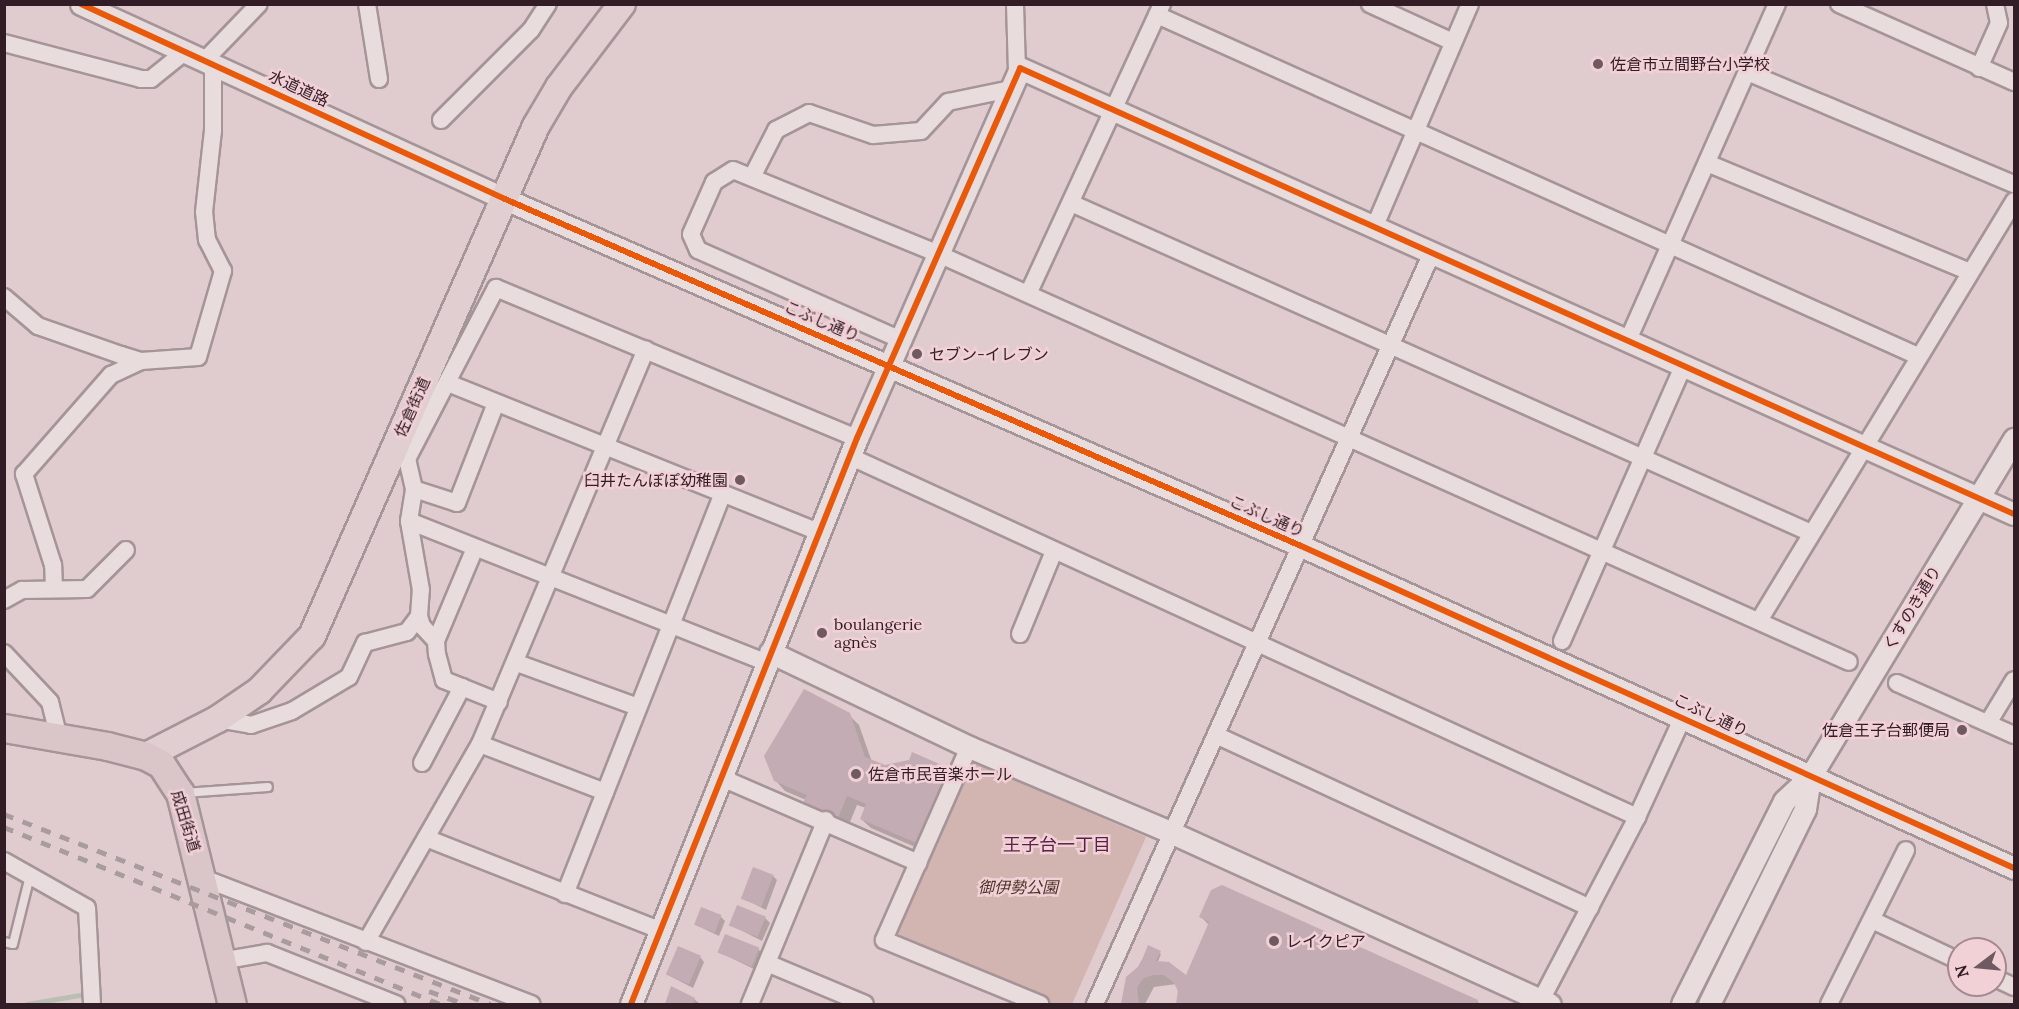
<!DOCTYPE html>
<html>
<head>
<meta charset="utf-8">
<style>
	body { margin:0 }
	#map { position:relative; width:2019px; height:1009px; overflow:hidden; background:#e0cbce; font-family:Lora,"Noto Sans JP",serif }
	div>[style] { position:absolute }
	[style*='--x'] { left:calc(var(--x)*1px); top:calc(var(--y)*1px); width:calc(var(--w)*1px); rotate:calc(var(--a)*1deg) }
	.green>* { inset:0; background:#d2b4b0 }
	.shadow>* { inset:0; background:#0003 }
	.stream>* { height:4.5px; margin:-2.25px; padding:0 2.25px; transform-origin:2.25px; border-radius:2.25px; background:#b9c0b1 }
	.building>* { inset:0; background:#c3acb4; transform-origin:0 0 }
	.roads { filter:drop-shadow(2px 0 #a59498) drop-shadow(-2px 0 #a59498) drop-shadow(0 2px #a59498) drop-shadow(0 -2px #a59498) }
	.service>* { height:8px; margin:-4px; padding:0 4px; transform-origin:4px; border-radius:4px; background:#e8dcdd }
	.minor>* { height:16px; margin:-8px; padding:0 8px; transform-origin:8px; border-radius:8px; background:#e8dcdd }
	.tertiary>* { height:21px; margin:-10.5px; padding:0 10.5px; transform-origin:10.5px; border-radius:10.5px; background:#e8dcdd }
	.primary>* { height:26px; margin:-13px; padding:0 13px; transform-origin:13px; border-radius:13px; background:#e0ced1 }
	.trunk>* { height:27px; margin:-13.5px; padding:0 13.5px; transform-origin:13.5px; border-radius:13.5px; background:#dac5c9 }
	.rail>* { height:4.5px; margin-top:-2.25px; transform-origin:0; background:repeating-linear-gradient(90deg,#a89c9e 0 10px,transparent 0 20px) }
	.cycleway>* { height:6px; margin:-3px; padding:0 3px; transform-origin:3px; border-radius:3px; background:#e8590c }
	.dots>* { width:16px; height:16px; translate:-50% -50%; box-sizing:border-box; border:3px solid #f1d0d6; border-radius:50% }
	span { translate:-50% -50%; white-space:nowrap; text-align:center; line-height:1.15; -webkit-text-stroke:5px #f1d0d6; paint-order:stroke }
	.poi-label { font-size:16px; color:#321d26 }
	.left { translate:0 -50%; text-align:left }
	.right { translate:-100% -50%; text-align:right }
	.street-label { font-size:16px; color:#321d26 }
	.park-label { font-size:16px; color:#4c3426; font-style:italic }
	.neighbourhood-label { font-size:18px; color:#5a2147 }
	.frame { position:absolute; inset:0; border:6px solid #321d26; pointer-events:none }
	.north { position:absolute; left:1947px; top:937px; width:60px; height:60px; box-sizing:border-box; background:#f1d0d6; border:2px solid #a58890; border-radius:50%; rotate:254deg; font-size:16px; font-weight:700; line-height:24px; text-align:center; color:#321d26 }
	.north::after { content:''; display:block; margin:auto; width:21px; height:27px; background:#6f5a61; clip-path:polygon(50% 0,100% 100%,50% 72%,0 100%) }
</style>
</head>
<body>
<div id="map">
	<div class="green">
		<div style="clip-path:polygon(969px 760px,1146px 837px,1072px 1004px,1053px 1004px,901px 940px,897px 929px)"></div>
	</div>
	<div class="shadow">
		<div style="clip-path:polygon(849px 715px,859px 725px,872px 762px,885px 767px,929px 853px,871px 828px,861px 819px,866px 808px,857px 805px,848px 827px,815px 813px,806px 800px,785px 791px,775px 780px)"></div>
		<div style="clip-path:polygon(773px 876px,777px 880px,766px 910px,743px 898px)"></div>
		<div style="clip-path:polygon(721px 917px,725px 921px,719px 936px,696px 925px)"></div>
		<div style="clip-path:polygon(1201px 917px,1477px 1001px,1480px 1004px,1176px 1004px,1180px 999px,1176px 984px,1154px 987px,1145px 1004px,1123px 1004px,1127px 978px,1138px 967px,1149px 947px,1161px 954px,1157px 964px,1186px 978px,1209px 925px)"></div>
		<div style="clip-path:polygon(765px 918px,770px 923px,762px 941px,731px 925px)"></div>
		<div style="clip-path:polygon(758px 949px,763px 954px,756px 970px,719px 952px)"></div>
		<div style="clip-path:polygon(700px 957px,704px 962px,693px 988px,668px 975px)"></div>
		<div style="clip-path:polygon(672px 988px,694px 999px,700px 1004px,666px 1004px)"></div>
	</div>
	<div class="stream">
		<div style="--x:27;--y:1004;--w:60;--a:-9.6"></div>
	</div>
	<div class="building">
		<div style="clip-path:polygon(804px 689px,850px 713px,865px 757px,885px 765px,909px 760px,912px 752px,951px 769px,919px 844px,860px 819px,866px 804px,847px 796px,838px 818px,803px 803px,807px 795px,774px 781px,764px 756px)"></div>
		<div style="left:753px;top:867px;width:22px;height:34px;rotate:21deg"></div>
		<div style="clip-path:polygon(1222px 885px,1478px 1000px,1476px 1004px,1176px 1004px,1178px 990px,1173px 982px,1164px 975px,1154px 975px,1144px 978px,1137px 987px,1139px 1004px,1121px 1004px,1126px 977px,1140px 965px,1148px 945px,1161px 951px,1156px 961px,1169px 962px,1186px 975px,1209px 922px,1199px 917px,1211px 890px)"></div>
		<div style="left:737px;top:905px;width:31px;height:22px;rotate:22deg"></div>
		<div style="left:701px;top:907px;width:22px;height:19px;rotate:21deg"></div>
		<div style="left:725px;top:934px;width:37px;height:20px;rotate:22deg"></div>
		<div style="left:678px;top:946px;width:25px;height:31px;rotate:23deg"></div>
		<div style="clip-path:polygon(671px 986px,695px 998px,693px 1004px,665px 1004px)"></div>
	</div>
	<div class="roads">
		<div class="service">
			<div style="--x:184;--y:793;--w:84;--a:-4.1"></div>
			<div style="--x:4;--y:942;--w:9;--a:13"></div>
			<div style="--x:13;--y:944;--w:70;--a:-76"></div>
		</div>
		<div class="minor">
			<div style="--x:367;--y:4;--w:76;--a:80.9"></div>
			<div style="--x:1015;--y:4;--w:69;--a:88.3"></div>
			<div style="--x:1370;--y:4;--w:91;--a:24.6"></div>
			<div style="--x:1839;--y:4;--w:192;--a:24"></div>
			<div style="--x:1157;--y:15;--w:834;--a:24.14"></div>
			<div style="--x:4;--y:43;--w:142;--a:14.7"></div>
			<div style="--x:141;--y:79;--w:10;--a:0"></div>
			<div style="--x:151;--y:79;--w:45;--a:-38.7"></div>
			<div style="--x:206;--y:59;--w:76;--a:-46.1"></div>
			<div style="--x:1979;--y:68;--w:49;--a:-66"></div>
			<div style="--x:1999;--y:23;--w:19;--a:-102"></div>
			<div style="--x:1747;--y:72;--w:290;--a:22.8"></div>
			<div style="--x:441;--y:120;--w:127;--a:-45"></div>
			<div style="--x:531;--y:30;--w:31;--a:-57"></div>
			<div style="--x:1707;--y:163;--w:285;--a:22.5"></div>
			<div style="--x:752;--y:177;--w:53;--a:-62.9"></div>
			<div style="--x:776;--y:130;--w:37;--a:-27"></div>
			<div style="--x:809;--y:113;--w:68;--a:19"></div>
			<div style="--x:873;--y:135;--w:48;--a:-4.8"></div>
			<div style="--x:921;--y:131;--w:40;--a:-47"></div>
			<div style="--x:948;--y:102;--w:64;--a:-11.7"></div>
			<div style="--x:1071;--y:203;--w:810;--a:24.03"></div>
			<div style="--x:1374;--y:228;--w:244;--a:-66.8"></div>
			<div style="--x:1029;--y:292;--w:317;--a:-65.2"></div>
			<div style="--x:4;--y:297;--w:45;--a:40.5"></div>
			<div style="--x:38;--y:326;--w:88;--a:19.3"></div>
			<div style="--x:121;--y:355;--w:21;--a:17"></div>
			<div style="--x:141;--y:361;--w:57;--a:-4"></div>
			<div style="--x:198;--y:357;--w:90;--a:-73.8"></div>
			<div style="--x:223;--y:271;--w:35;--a:-117"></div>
			<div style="--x:207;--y:240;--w:28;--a:-96"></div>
			<div style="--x:204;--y:212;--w:81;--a:-83.7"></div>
			<div style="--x:213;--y:131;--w:69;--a:-90"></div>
			<div style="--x:899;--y:339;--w:220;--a:-156.1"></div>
			<div style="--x:698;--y:250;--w:17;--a:-114"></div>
			<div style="--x:691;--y:234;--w:57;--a:-66.1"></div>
			<div style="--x:714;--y:182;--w:22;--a:-32"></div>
			<div style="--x:733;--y:170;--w:219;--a:22.2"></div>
			<div style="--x:936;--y:253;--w:1000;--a:24.13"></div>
			<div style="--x:1628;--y:340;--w:368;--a:-66.1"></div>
			<div style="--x:448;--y:383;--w:400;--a:21.9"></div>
			<div style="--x:849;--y:456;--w:867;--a:24.61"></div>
			<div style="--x:414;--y:489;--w:45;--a:18"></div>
			<div style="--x:457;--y:503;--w:107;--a:-68.7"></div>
			<div style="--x:409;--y:521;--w:384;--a:21.6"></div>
			<div style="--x:475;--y:548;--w:101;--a:112.8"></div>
			<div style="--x:436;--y:641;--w:13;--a:86"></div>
			<div style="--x:437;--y:654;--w:27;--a:75"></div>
			<div style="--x:444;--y:680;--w:59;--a:21.8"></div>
			<div style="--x:54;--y:589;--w:24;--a:-92"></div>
			<div style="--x:53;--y:565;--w:96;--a:-107.7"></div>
			<div style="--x:24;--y:474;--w:132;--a:-48.7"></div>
			<div style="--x:111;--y:375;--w:33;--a:-25"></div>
			<div style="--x:4;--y:600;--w:21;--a:-29"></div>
			<div style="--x:22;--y:590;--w:65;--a:-0.9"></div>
			<div style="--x:87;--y:589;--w:55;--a:-45"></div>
			<div style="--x:1760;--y:619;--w:489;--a:-58.7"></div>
			<div style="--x:1020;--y:634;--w:90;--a:-67.7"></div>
			<div style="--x:436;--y:641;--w:21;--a:-133"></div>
			<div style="--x:422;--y:626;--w:10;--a:-107"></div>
			<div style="--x:419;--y:616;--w:26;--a:-86"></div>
			<div style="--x:421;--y:590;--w:70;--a:-99.9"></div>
			<div style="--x:409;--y:521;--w:32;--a:-81"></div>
			<div style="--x:414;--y:489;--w:31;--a:-103"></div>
			<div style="--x:407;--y:459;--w:193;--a:-62.5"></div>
			<div style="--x:496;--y:288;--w:391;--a:22.6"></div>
			<div style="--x:1562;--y:641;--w:302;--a:-66.2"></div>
			<div style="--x:4;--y:653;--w:67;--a:46.8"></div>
			<div style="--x:50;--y:702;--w:36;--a:76"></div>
			<div style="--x:517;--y:663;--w:129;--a:20"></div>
			<div style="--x:1897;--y:683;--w:128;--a:24"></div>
			<div style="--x:218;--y:719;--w:34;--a:10"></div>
			<div style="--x:251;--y:725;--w:43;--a:-18.9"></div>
			<div style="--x:292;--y:711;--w:66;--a:-30.8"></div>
			<div style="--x:349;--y:677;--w:38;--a:-65"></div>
			<div style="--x:365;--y:643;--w:43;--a:-14.7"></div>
			<div style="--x:407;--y:632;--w:20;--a:-53"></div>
			<div style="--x:1988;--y:723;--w:50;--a:-58.8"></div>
			<div style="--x:1216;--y:735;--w:412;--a:24.8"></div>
			<div style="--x:480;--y:744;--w:134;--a:21"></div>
			<div style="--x:969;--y:747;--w:211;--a:113.8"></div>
			<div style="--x:884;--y:940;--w:169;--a:22.3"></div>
			<div style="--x:422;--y:763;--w:86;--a:-62.2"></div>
			<div style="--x:722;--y:778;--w:214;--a:23.4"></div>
			<div style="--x:426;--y:838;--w:254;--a:21.5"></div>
			<div style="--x:4;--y:861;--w:95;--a:29.5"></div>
			<div style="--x:87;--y:908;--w:96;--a:87"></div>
			<div style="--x:203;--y:878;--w:352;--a:21"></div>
			<div style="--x:565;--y:894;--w:428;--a:-68.5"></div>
			<div style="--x:1872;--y:920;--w:96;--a:25.2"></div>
			<div style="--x:366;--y:942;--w:228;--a:-60.1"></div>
			<div style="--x:480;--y:744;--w:428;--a:-67.2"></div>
			<div style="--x:221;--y:961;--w:47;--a:-9.9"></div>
			<div style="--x:267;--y:953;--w:139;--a:21.6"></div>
			<div style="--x:767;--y:963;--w:106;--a:22.7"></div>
			<div style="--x:1995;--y:978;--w:21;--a:25"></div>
			<div style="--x:750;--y:1004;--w:199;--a:-67.6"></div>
			<div style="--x:1095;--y:1004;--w:821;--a:-65.84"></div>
			<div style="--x:1539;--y:1004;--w:211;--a:-62.3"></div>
			<div style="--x:1637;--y:817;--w:110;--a:-65.3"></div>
			<div style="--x:1829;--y:1004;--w:172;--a:-63.4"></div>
		</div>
		<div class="tertiary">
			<div style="--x:81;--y:4;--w:467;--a:24.7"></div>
			<div style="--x:505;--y:199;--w:866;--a:23.55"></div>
			<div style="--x:1299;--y:545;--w:785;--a:24.31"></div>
			<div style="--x:770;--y:652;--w:221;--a:25.5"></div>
			<div style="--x:969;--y:747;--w:218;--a:22.9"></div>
			<div style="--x:1170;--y:832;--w:417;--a:24.4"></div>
			<div style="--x:631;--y:1004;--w:609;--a:-68.23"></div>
			<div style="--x:857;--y:438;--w:404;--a:-66.2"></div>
			<div style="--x:1020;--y:68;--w:1089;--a:24.17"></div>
			<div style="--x:1682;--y:1004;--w:227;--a:-63.3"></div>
			<div style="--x:1784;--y:801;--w:35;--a:-43"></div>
			<div style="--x:1810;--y:777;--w:395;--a:-58.9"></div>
			<div style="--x:1709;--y:1004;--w:217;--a:-63.8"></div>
			<div style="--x:1805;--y:809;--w:32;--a:-81"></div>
		</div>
		<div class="primary">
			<div style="--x:146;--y:756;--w:81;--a:-27.2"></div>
			<div style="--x:218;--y:719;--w:50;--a:-34.3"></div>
			<div style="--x:259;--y:691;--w:76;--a:-46.1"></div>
			<div style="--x:312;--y:636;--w:557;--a:-66.29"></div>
			<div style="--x:536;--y:126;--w:45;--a:-59.5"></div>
			<div style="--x:559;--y:87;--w:104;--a:-52.8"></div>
		</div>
		<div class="trunk">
			<div style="--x:4;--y:728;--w:105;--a:9.9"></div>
			<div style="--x:107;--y:746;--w:40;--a:14.4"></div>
			<div style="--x:146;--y:756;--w:17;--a:28"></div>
			<div style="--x:161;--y:764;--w:35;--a:57"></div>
			<div style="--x:180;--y:793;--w:217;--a:76.2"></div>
		</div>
	</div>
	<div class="rail">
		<div style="--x:4;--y:814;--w:522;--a:21.35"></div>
		<div style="--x:4;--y:827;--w:470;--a:22.1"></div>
		<div style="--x:429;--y:991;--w:37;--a:20"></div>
	</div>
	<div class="cycleway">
		<div style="--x:81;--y:4;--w:467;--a:24.7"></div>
		<div style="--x:505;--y:199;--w:866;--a:23.55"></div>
		<div style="--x:1299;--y:545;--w:785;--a:24.31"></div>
		<div style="--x:631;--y:1004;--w:609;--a:-68.23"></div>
		<div style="--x:857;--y:438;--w:404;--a:-66.2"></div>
		<div style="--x:1020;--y:68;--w:1089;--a:24.17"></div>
	</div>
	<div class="dots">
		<div style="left:1598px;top:64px;background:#6f5a61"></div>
		<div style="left:917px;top:354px;background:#6f5a61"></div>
		<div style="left:740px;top:480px;background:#6f5a61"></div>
		<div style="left:822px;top:633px;background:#6f5a61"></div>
		<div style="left:1962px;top:730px;background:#6f5a61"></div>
		<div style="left:856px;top:774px;background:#6f5a61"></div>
		<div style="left:1274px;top:941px;background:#6f5a61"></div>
	</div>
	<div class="poi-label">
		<span class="left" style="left:1610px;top:64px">佐倉市立間野台小学校</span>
		<span class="left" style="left:929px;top:354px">セブン-イレブン</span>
		<span class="right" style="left:728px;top:480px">臼井たんぽぽ幼稚園</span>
		<span class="left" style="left:834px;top:633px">boulangerie<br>agnès</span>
		<span class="right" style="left:1950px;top:730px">佐倉王子台郵便局</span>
		<span class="left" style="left:868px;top:774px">佐倉市民音楽ホール</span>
		<span class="left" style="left:1286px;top:941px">レイクピア</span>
	</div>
	<div class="street-label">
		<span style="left:299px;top:88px;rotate:25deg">水道道路</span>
		<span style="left:822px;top:321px;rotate:23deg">こぶし通り</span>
		<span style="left:412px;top:407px;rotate:-66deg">佐倉街道</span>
		<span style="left:1267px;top:516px;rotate:24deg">こぶし通り</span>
		<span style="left:1912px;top:608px;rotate:-59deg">くすのき通り</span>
		<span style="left:1711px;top:715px;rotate:25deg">こぶし通り</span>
		<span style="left:186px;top:821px;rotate:73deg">成田街道</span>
	</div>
	<div class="park-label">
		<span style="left:1018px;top:887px">御伊勢公園</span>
	</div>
	<div class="neighbourhood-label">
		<span style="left:1057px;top:845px">王子台一丁目</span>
	</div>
	<div class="frame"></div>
	<div class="north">N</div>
</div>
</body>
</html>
